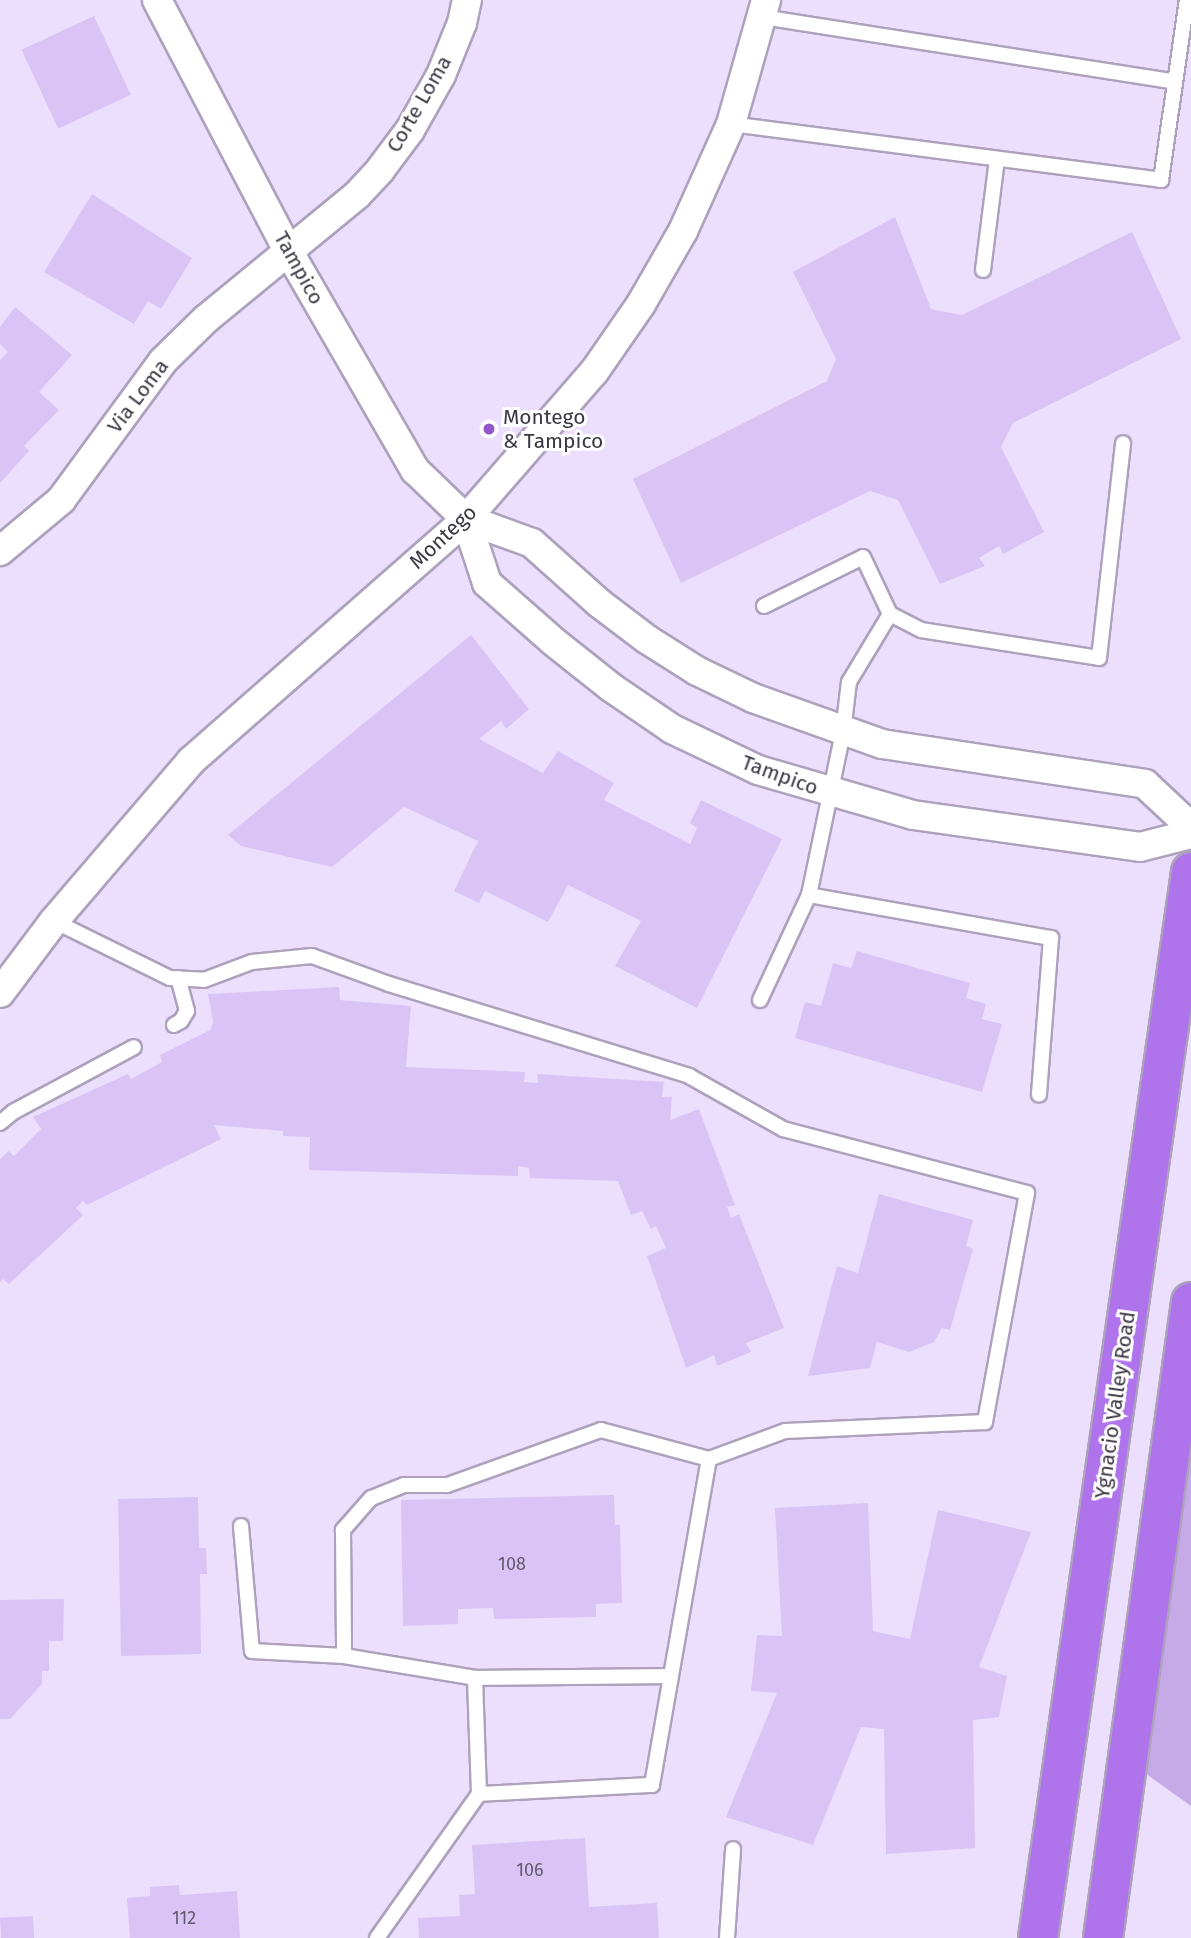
<!DOCTYPE html>
<html>
<head>
<meta charset="utf-8">
<style>
	body { margin:0 }
	#map { position:relative; width:1191px; height:1938px; overflow:hidden; background:#ecdffd; font-family:"Fira Sans",sans-serif }
	div>[style] { position:absolute }
	[style*='--x'] { left:calc(var(--x)*1px); top:calc(var(--y)*1px); width:calc(var(--w)*1px); rotate:calc(var(--a)*1deg) }
	.green>* { inset:0; background:#c6aae8 }
	.building>* { inset:0; background:#dac4f5; transform-origin:0 0 }
	.roads { filter:drop-shadow(2px 0 #ada1bc) drop-shadow(-2px 0 #ada1bc) drop-shadow(0 2px #ada1bc) drop-shadow(0 -2px #ada1bc) }
	.lane>* { height:14px; margin:-7px; padding:0 7px; transform-origin:7px; border-radius:7px; background:#fff }
	.street>* { height:28px; margin:-14px; padding:0 14px; transform-origin:14px; border-radius:14px; background:#fff }
	.highway>* { height:38px; margin:-19px; padding:0 19px; transform-origin:19px; border-radius:19px; background:#af74eb }
	.dots>* { width:19px; height:19px; translate:-50% -50%; box-sizing:border-box; border:4px solid #fff; border-radius:50% }
	span { translate:-50% -50%; white-space:nowrap; text-align:center; line-height:1.15; -webkit-text-stroke:6px #fff; paint-order:stroke }
	.number-label { font-size:18px; color:#645a70 }
	.number-label span { -webkit-text-stroke-width:0 }
	.street-label { font-size:21px; color:#3c3743 }
	.poi-label { font-size:21px; color:#3c3743 }
	.left { translate:0 -50%; text-align:left }
</style>
</head>
<body>
<div id="map">
	<div class="green">
		<div style="clip-path:polygon(1191px 1302px,1191px 1806px,1128px 1761px)"></div>
	</div>
	<div class="building">
		<div style="left:94px;top:16px;width:87px;height:80px;rotate:65deg"></div>
		<div style="clip-path:polygon(92px 194px,192px 258px,161px 309px,148px 301px,134px 324px,44px 272px)"></div>
		<div style="clip-path:polygon(895px 217px,931px 309px,962px 315px,1132px 232px,1181px 339px,1013px 423px,1001px 447px,1044px 532px,1003px 554px,999px 546px,979px 558px,985px 566px,940px 584px,898px 500px,870px 491px,681px 583px,633px 479px,827px 381px,836px 359px,793px 272px)"></div>
		<div style="clip-path:polygon(15px 307px,72px 355px,39px 392px,59px 410px,24px 446px,29px 451px,0 483px,0 360px,8px 352px,0 344px,0 327px)"></div>
		<div style="clip-path:polygon(471px 635px,529px 709px,506px 729px,501px 721px,479px 739px,543px 773px,558px 751px,614px 783px,604px 800px,690px 844px,697px 828px,690px 823px,701px 800px,782px 839px,697px 1008px,615px 966px,641px 921px,568px 885px,548px 922px,485px 891px,479px 903px,454px 891px,478px 841px,404px 807px,332px 867px,241px 846px,228px 835px)"></div>
		<div style="clip-path:polygon(857px 951px,970px 983px,966px 998px,986px 1004px,982px 1019px,1002px 1024px,982px 1092px,795px 1038px,805px 1002px,821px 1006px,833px 963px,851px 968px)"></div>
		<div style="clip-path:polygon(339px 987px,340px 1000px,411px 1006px,406px 1067px,525px 1072px,524px 1082px,538px 1083px,537px 1074px,664px 1082px,662px 1097px,672px 1097px,670px 1120px,699px 1109px,735px 1205px,727px 1207px,731px 1218px,739px 1214px,784px 1328px,746px 1343px,751px 1352px,717px 1366px,714px 1355px,686px 1368px,647px 1256px,666px 1248px,656px 1226px,651px 1229px,642px 1211px,631px 1215px,618px 1181px,530px 1178px,529px 1168px,518px 1166px,518px 1176px,309px 1170px,310px 1137px,283px 1136px,283px 1131px,214px 1125px,221px 1139px,87px 1205px,83px 1201px,76px 1208px,83px 1215px,9px 1284px,3px 1279px,0 1282px,0 1159px,9px 1151px,14px 1156px,41px 1129px,33px 1117px,128px 1074px,131px 1079px,162px 1062px,160px 1055px,210px 1030px,213px 1022px,208px 994px)"></div>
		<div style="clip-path:polygon(879px 1194px,973px 1220px,966px 1246px,973px 1249px,950px 1330px,942px 1328px,934px 1342px,909px 1352px,877px 1342px,870px 1368px,808px 1376px,837px 1266px,858px 1273px)"></div>
		<div style="clip-path:polygon(614px 1495px,615px 1525px,620px 1525px,622px 1603px,596px 1604px,596px 1617px,494px 1619px,493px 1608px,458px 1609px,458px 1624px,403px 1626px,401px 1500px)"></div>
		<div style="clip-path:polygon(198px 1497px,199px 1548px,206px 1548px,207px 1574px,200px 1574px,201px 1654px,121px 1656px,118px 1499px)"></div>
		<div style="clip-path:polygon(868px 1503px,873px 1631px,910px 1639px,938px 1510px,1031px 1532px,979px 1667px,1007px 1676px,999px 1717px,973px 1720px,975px 1848px,886px 1854px,884px 1729px,861px 1727px,813px 1845px,726px 1817px,777px 1693px,751px 1691px,757px 1635px,782px 1636px,775px 1508px)"></div>
		<div style="clip-path:polygon(64px 1599px,63px 1641px,49px 1641px,49px 1671px,42px 1671px,42px 1684px,10px 1719px,0 1719px,0 1600px)"></div>
		<div style="clip-path:polygon(585px 1838px,589px 1907px,657px 1903px,659px 1938px,419px 1938px,418px 1918px,460px 1916px,459px 1895px,475px 1894px,472px 1845px)"></div>
		<div style="clip-path:polygon(179px 1885px,180px 1895px,237px 1891px,240px 1938px,130px 1938px,127px 1898px,150px 1896px,150px 1887px)"></div>
		<div style="left:33px;top:1916px;width:22px;height:33px;rotate:87deg"></div>
	</div>
	<div class="roads">
		<div class="lane">
			<div style="--x:762;--y:17;--w:418;--a:8.9"></div>
			<div style="--x:731;--y:124;--w:434;--a:7.4"></div>
			<div style="--x:1161;--y:180;--w:182;--a:-81.8"></div>
			<div style="--x:983;--y:270;--w:112;--a:-82.8"></div>
			<div style="--x:764;--y:606;--w:110;--a:-26.3"></div>
			<div style="--x:863;--y:557;--w:63;--a:64.7"></div>
			<div style="--x:809;--y:895;--w:167;--a:-78.2"></div>
			<div style="--x:843;--y:732;--w:50;--a:-83.2"></div>
			<div style="--x:849;--y:682;--w:79;--a:-58.9"></div>
			<div style="--x:890;--y:614;--w:35;--a:27"></div>
			<div style="--x:921;--y:630;--w:180;--a:8.9"></div>
			<div style="--x:1099;--y:658;--w:216;--a:-83.6"></div>
			<div style="--x:54;--y:921;--w:129;--a:26.2"></div>
			<div style="--x:170;--y:978;--w:34;--a:3"></div>
			<div style="--x:204;--y:980;--w:51;--a:-20.6"></div>
			<div style="--x:252;--y:962;--w:60;--a:-5.7"></div>
			<div style="--x:312;--y:956;--w:82;--a:20"></div>
			<div style="--x:389;--y:984;--w:314;--a:17"></div>
			<div style="--x:689;--y:1076;--w:108;--a:29.4"></div>
			<div style="--x:783;--y:1129;--w:252;--a:14.7"></div>
			<div style="--x:1027;--y:1193;--w:233;--a:100.4"></div>
			<div style="--x:985;--y:1422;--w:200;--a:177.4"></div>
			<div style="--x:785;--y:1431;--w:81;--a:159.8"></div>
			<div style="--x:709;--y:1459;--w:112;--a:-165"></div>
			<div style="--x:601;--y:1430;--w:164;--a:160.3"></div>
			<div style="--x:447;--y:1485;--w:43;--a:180"></div>
			<div style="--x:404;--y:1485;--w:35;--a:158"></div>
			<div style="--x:371;--y:1498;--w:43;--a:131.2"></div>
			<div style="--x:343;--y:1530;--w:126;--a:89.5"></div>
			<div style="--x:760;--y:1000;--w:116;--a:-65"></div>
			<div style="--x:809;--y:895;--w:246;--a:10.1"></div>
			<div style="--x:1051;--y:938;--w:157;--a:94.4"></div>
			<div style="--x:174;--y:1025;--w:8;--a:-30"></div>
			<div style="--x:181;--y:1021;--w:12;--a:-59"></div>
			<div style="--x:187;--y:1011;--w:34;--a:-105"></div>
			<div style="--x:0;--y:1123;--w:17;--a:-40"></div>
			<div style="--x:13;--y:1112;--w:137;--a:-28.2"></div>
			<div style="--x:241;--y:1526;--w:125;--a:85"></div>
			<div style="--x:252;--y:1651;--w:92;--a:3.1"></div>
			<div style="--x:344;--y:1656;--w:133;--a:9.5"></div>
			<div style="--x:479;--y:1794;--w:173;--a:-3"></div>
			<div style="--x:652;--y:1785;--w:331;--a:-80.1"></div>
			<div style="--x:377;--y:1938;--w:176;--a:-54.7"></div>
			<div style="--x:479;--y:1794;--w:116;--a:-92"></div>
			<div style="--x:475;--y:1678;--w:195;--a:-0.6"></div>
			<div style="--x:727;--y:1938;--w:89;--a:-86.1"></div>
		</div>
		<div class="street">
			<div style="--x:157;--y:0;--w:284;--a:62.4"></div>
			<div style="--x:289;--y:252;--w:252;--a:60"></div>
			<div style="--x:415;--y:470;--w:71;--a:43.9"></div>
			<div style="--x:466;--y:519;--w:70;--a:20"></div>
			<div style="--x:532;--y:543;--w:90;--a:41.8"></div>
			<div style="--x:599;--y:603;--w:61;--a:37.1"></div>
			<div style="--x:648;--y:640;--w:58;--a:32.3"></div>
			<div style="--x:697;--y:671;--w:62;--a:25.7"></div>
			<div style="--x:753;--y:698;--w:137;--a:19.6"></div>
			<div style="--x:882;--y:744;--w:266;--a:8.6"></div>
			<div style="--x:1145;--y:784;--w:63;--a:43.1"></div>
			<div style="--x:466;--y:519;--w:67;--a:71.8"></div>
			<div style="--x:487;--y:583;--w:89;--a:41.4"></div>
			<div style="--x:554;--y:642;--w:74;--a:38.4"></div>
			<div style="--x:612;--y:688;--w:73;--a:34.3"></div>
			<div style="--x:672;--y:729;--w:95;--a:25.5"></div>
			<div style="--x:758;--y:770;--w:161;--a:16.2"></div>
			<div style="--x:913;--y:815;--w:229;--a:8"></div>
			<div style="--x:1140;--y:847;--w:53;--a:-14.3"></div>
			<div style="--x:0;--y:551;--w:80;--a:-39.9"></div>
			<div style="--x:61;--y:500;--w:172;--a:-53.7"></div>
			<div style="--x:163;--y:361;--w:60;--a:-44.3"></div>
			<div style="--x:206;--y:319;--w:195;--a:-39.4"></div>
			<div style="--x:357;--y:195;--w:34;--a:-47"></div>
			<div style="--x:380;--y:170;--w:50;--a:-53.1"></div>
			<div style="--x:410;--y:130;--w:63;--a:-60.6"></div>
			<div style="--x:441;--y:75;--w:56;--a:-68"></div>
			<div style="--x:462;--y:23;--w:24;--a:-78"></div>
			<div style="--x:0;--y:993;--w:90;--a:-53.1"></div>
			<div style="--x:54;--y:921;--w:211;--a:-49.4"></div>
			<div style="--x:191;--y:761;--w:366;--a:-41.3"></div>
			<div style="--x:466;--y:519;--w:195;--a:-49"></div>
			<div style="--x:594;--y:372;--w:83;--a:-55.3"></div>
			<div style="--x:641;--y:304;--w:84;--a:-60.1"></div>
			<div style="--x:683;--y:231;--w:117;--a:-65.8"></div>
			<div style="--x:731;--y:124;--w:129;--a:-74.2"></div>
		</div>
		<div class="highway">
			<div style="--x:1038;--y:1938;--w:1077;--a:-81.83"></div>
			<div style="--x:1103;--y:1938;--w:642;--a:-82.12"></div>
		</div>
	</div>
	<div class="dots">
		<div style="left:489px;top:429px;background:#9357cd"></div>
	</div>
	<div class="number-label">
		<span style="left:512px;top:1564px">108</span>
		<span style="left:530px;top:1870px">106</span>
		<span style="left:184px;top:1918px">112</span>
	</div>
	<div class="street-label">
		<span style="left:419px;top:104px;rotate:-60deg">Corte Loma</span>
		<span style="left:299px;top:268px;rotate:61deg">Tampico</span>
		<span style="left:138px;top:396px;rotate:-53deg">Via Loma</span>
		<span style="left:443px;top:537px;rotate:-43deg">Montego</span>
		<span style="left:780px;top:775px;rotate:20deg">Tampico</span>
		<span style="left:1115px;top:1405px;rotate:-82deg">Ygnacio Valley Road</span>
	</div>
	<div class="poi-label">
		<span class="left" style="left:503px;top:429px">Montego<br>&amp; Tampico</span>
	</div>
</div>
</body>
</html>
